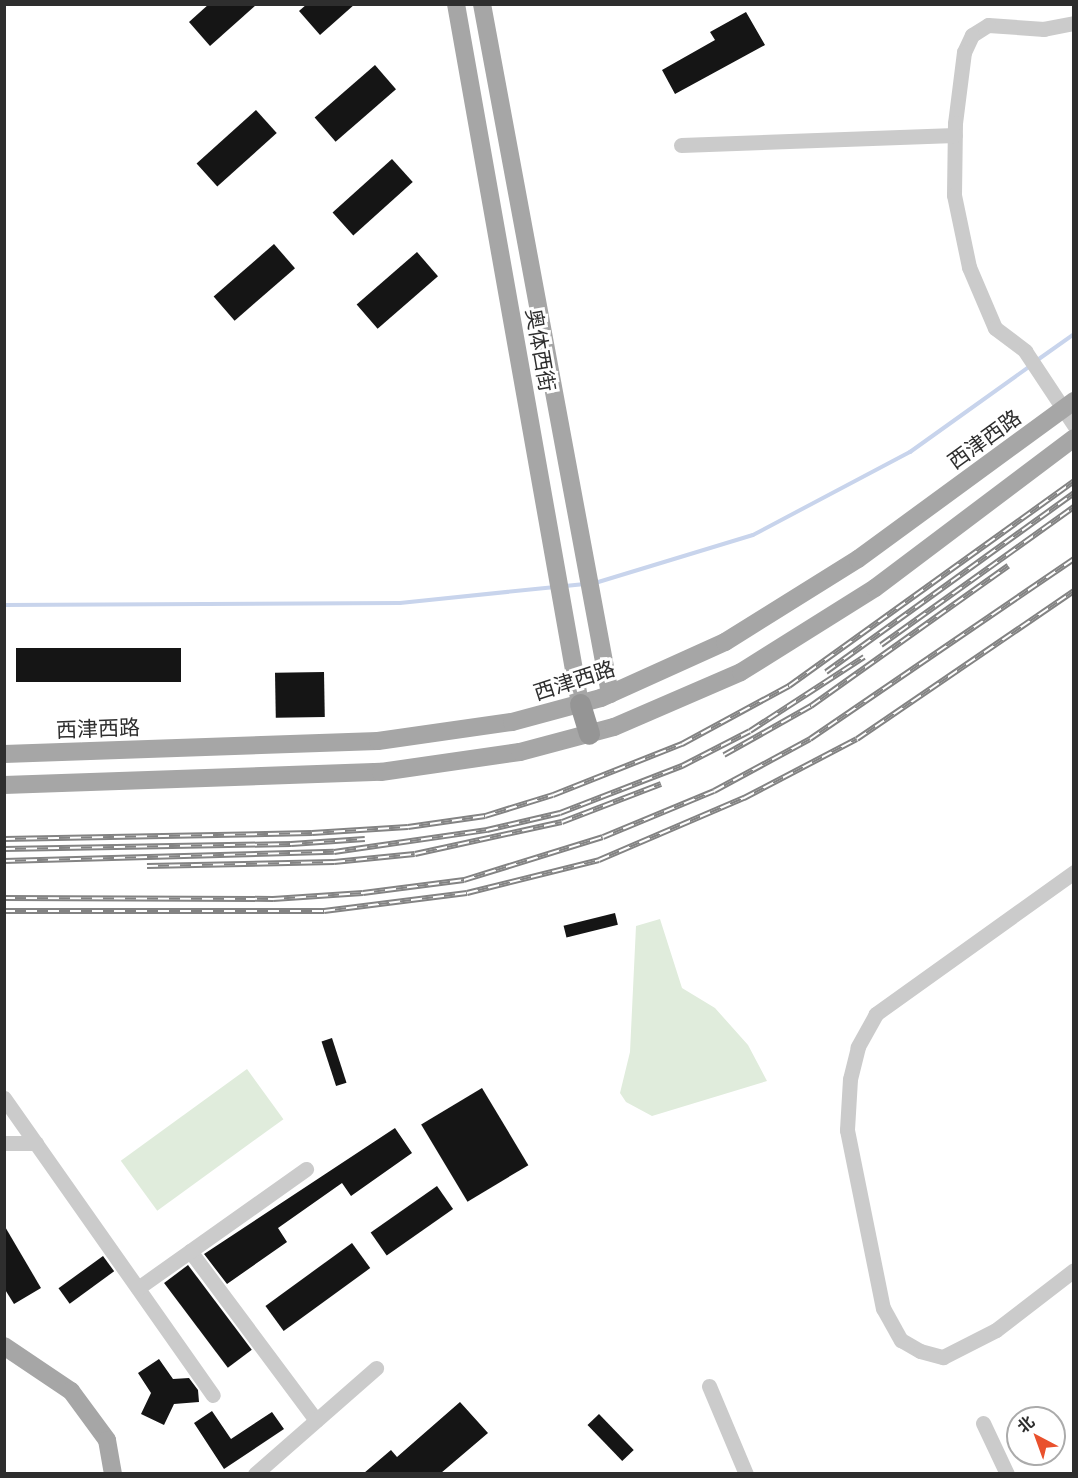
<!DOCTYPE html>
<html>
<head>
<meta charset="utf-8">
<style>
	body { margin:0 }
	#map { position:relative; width:1078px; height:1478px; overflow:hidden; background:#fff; font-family:"Titillium Web","Noto Sans SC",sans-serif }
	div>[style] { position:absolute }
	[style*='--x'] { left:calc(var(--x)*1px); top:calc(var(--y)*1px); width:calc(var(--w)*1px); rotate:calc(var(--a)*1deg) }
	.green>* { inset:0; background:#e0ecdc; transform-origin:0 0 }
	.stream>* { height:4px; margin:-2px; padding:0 2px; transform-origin:2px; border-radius:2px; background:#c8d4ec }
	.building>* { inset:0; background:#151515; transform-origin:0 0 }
	.minor>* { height:15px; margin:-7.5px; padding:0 7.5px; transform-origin:7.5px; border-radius:7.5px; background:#cbcbcb }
	.major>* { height:18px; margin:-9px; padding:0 9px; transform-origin:9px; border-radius:9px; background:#a6a6a6 }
	.highway>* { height:21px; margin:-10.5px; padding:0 10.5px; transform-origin:10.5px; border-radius:10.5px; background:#959595 }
	.rail>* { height:6px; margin-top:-3px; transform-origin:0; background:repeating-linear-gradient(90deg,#fff 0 11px,#838383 0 22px); box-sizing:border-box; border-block:2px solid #838383 }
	span { translate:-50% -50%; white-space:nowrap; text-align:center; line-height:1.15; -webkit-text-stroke:6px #fff; paint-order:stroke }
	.street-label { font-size:21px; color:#2e2e2e }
	.frame { position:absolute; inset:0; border:6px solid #2e2e2e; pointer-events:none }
	.north { position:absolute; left:1006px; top:1406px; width:60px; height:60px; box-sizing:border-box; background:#fff; border:2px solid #ababab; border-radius:50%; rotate:319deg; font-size:16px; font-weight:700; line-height:24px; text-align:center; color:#2e2e2e }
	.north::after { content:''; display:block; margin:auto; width:21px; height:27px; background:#e9512d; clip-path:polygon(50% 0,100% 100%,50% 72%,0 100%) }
</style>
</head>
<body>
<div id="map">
	<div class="green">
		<div style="clip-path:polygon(660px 919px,682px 988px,715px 1008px,748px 1045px,767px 1081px,652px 1116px,626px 1102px,620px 1093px,630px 1052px,636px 926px)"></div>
		<div style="left:247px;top:1069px;width:62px;height:156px;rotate:54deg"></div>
	</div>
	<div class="stream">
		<div style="--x:1036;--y:361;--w:47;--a:-35.4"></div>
		<div style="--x:595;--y:583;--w:165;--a:-16.9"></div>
		<div style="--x:753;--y:535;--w:178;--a:-27.9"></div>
		<div style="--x:910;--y:452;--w:148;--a:-35.6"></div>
		<div style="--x:565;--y:586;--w:20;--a:-6"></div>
		<div style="--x:4;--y:605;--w:396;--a:-0.3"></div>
		<div style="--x:400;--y:603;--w:156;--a:-5.9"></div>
	</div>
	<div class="building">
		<div style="clip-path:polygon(209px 4px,257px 4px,210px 46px,189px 22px)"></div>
		<div style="clip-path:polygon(307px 4px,355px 4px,320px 35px,299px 11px)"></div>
		<div style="clip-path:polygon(746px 12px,765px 45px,675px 94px,662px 70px,715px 40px,710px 32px)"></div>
		<div style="left:375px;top:65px;width:32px;height:80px;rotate:49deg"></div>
		<div style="left:256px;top:110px;width:31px;height:80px;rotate:48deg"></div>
		<div style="left:392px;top:159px;width:31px;height:80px;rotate:48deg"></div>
		<div style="left:274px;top:244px;width:32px;height:80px;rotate:49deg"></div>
		<div style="left:417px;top:252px;width:32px;height:80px;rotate:49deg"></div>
		<div style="left:181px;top:648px;width:34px;height:165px;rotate:90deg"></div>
		<div style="left:324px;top:672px;width:45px;height:49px;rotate:89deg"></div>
		<div style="left:615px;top:913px;width:12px;height:53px;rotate:76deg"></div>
		<div style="left:332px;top:1038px;width:47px;height:11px;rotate:72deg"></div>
		<div style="left:482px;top:1088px;width:90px;height:71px;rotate:59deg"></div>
		<div style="clip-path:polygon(395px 1128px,412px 1153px,351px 1196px,342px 1183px,278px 1228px,287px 1242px,227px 1284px,204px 1254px)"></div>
		<div style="left:437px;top:1186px;width:28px;height:81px;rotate:55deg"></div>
		<div style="clip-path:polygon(4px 1225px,41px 1288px,14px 1304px,4px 1288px)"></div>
		<div style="left:352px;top:1243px;width:31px;height:107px;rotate:54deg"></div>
		<div style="left:103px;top:1256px;width:19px;height:55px;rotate:54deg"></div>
		<div style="left:188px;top:1265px;width:106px;height:30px;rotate:53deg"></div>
		<div style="clip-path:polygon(159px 1359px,173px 1379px,189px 1378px,198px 1390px,199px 1402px,174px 1404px,164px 1425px,141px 1414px,151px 1393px,138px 1373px)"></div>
		<div style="clip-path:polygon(460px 1402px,488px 1433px,441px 1473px,364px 1473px,391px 1450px,397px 1457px)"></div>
		<div style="clip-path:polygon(212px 1411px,231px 1439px,272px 1412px,284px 1429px,224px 1469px,194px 1423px)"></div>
		<div style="left:599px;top:1414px;width:50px;height:16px;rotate:46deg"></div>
	</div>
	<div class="minor">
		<div style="--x:1074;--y:23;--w:31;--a:169"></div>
		<div style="--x:1044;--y:29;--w:56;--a:-175.9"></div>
		<div style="--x:988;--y:25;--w:19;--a:148"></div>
		<div style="--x:972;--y:35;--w:19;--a:115"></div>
		<div style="--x:964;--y:52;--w:72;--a:97.2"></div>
		<div style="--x:955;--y:123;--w:72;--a:90.8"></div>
		<div style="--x:954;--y:195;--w:74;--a:78.2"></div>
		<div style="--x:969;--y:267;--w:66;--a:66.9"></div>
		<div style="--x:995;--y:328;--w:38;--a:37"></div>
		<div style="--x:1025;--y:351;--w:89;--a:56.5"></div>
		<div style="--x:681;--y:145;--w:274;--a:-2.1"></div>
		<div style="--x:1074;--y:872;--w:244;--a:144.4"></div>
		<div style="--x:876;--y:1014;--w:38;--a:119"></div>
		<div style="--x:858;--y:1047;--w:33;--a:104"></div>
		<div style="--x:850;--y:1079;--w:51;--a:93.4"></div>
		<div style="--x:847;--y:1130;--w:182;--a:78.6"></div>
		<div style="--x:883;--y:1308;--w:37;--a:61"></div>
		<div style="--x:901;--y:1340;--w:22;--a:30"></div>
		<div style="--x:920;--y:1351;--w:24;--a:15"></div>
		<div style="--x:943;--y:1357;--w:59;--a:-27"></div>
		<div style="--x:996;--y:1330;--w:98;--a:-37.6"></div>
		<div style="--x:4;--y:1098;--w:363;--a:54.9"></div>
		<div style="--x:4;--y:1143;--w:32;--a:0"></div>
		<div style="--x:190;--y:1251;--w:211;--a:53.3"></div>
		<div style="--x:138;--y:1288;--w:206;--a:-35.3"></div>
		<div style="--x:709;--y:1386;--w:95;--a:67.2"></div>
		<div style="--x:983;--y:1423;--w:56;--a:64.8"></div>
		<div style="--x:255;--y:1474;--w:161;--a:-41.2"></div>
	</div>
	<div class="major">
		<div style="--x:456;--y:4;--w:711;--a:79.95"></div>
		<div style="--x:482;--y:4;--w:702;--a:79.49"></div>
		<div style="--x:4;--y:754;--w:374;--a:-2"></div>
		<div style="--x:378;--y:741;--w:135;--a:-8.1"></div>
		<div style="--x:512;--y:722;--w:92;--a:-15.1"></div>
		<div style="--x:601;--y:698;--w:136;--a:-24.3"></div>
		<div style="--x:725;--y:642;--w:157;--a:-32"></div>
		<div style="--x:858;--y:559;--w:268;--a:-36.2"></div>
		<div style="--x:4;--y:785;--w:377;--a:-2"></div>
		<div style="--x:381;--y:772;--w:140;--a:-8.2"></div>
		<div style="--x:520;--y:752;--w:97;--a:-14.9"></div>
		<div style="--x:614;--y:727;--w:138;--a:-23.4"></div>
		<div style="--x:741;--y:672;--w:158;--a:-32.1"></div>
		<div style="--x:875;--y:588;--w:249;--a:-37"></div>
		<div style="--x:4;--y:1346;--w:81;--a:33.9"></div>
		<div style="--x:71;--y:1391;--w:61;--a:53.7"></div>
		<div style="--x:107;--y:1440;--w:35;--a:80"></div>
	</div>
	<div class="highway">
		<div style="--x:580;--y:704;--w:31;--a:73"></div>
	</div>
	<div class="rail">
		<div style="--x:881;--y:645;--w:237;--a:-35.6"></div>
		<div style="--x:826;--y:672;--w:306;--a:-35.8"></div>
		<div style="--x:724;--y:755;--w:100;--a:-29.4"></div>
		<div style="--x:811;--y:706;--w:242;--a:-35.4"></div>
		<div style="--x:4;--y:839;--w:308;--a:-1.1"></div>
		<div style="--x:312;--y:833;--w:96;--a:-3.6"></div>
		<div style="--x:408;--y:827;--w:78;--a:-8.1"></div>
		<div style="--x:485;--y:816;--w:71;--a:-17.2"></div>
		<div style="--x:553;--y:795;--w:139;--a:-21.6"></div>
		<div style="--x:682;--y:744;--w:122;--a:-28.5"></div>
		<div style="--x:789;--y:686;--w:351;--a:-35.7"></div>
		<div style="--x:4;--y:849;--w:287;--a:-1"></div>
		<div style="--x:291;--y:844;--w:74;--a:-3.9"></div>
		<div style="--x:4;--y:861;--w:330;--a:-1.6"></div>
		<div style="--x:334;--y:852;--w:155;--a:-8.2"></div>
		<div style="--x:487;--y:830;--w:75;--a:-13.1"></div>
		<div style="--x:560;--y:813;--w:131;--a:-21.1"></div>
		<div style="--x:682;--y:766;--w:76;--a:-27.2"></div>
		<div style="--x:750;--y:731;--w:136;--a:-33"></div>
		<div style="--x:147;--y:866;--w:187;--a:-1.2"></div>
		<div style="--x:334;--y:862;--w:81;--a:-5.6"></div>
		<div style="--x:415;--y:854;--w:150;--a:-12.3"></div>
		<div style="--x:562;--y:822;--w:106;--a:-21"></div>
		<div style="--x:4;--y:898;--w:269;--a:0.2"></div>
		<div style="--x:273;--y:899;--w:90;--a:-3.8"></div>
		<div style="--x:363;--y:893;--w:102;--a:-7.3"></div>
		<div style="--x:464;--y:880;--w:145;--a:-17.2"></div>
		<div style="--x:603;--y:837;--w:120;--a:-22.5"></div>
		<div style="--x:714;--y:791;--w:109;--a:-28.4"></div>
		<div style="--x:810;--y:739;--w:320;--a:-34.3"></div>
		<div style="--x:4;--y:911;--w:320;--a:0"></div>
		<div style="--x:324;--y:911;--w:144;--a:-7.2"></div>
		<div style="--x:467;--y:893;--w:136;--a:-14"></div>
		<div style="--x:599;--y:860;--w:158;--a:-23.2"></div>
		<div style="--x:744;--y:798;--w:127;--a:-27.6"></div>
		<div style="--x:857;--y:739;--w:263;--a:-34.3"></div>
	</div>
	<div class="street-label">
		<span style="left:541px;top:350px;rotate:80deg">奥体西街</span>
		<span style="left:984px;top:439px;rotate:-36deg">西津西路</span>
		<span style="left:574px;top:680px;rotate:-18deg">西津西路</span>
		<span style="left:98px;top:728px;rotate:-2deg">西津西路</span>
	</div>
	<div class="frame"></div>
	<div class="north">北</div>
</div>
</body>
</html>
